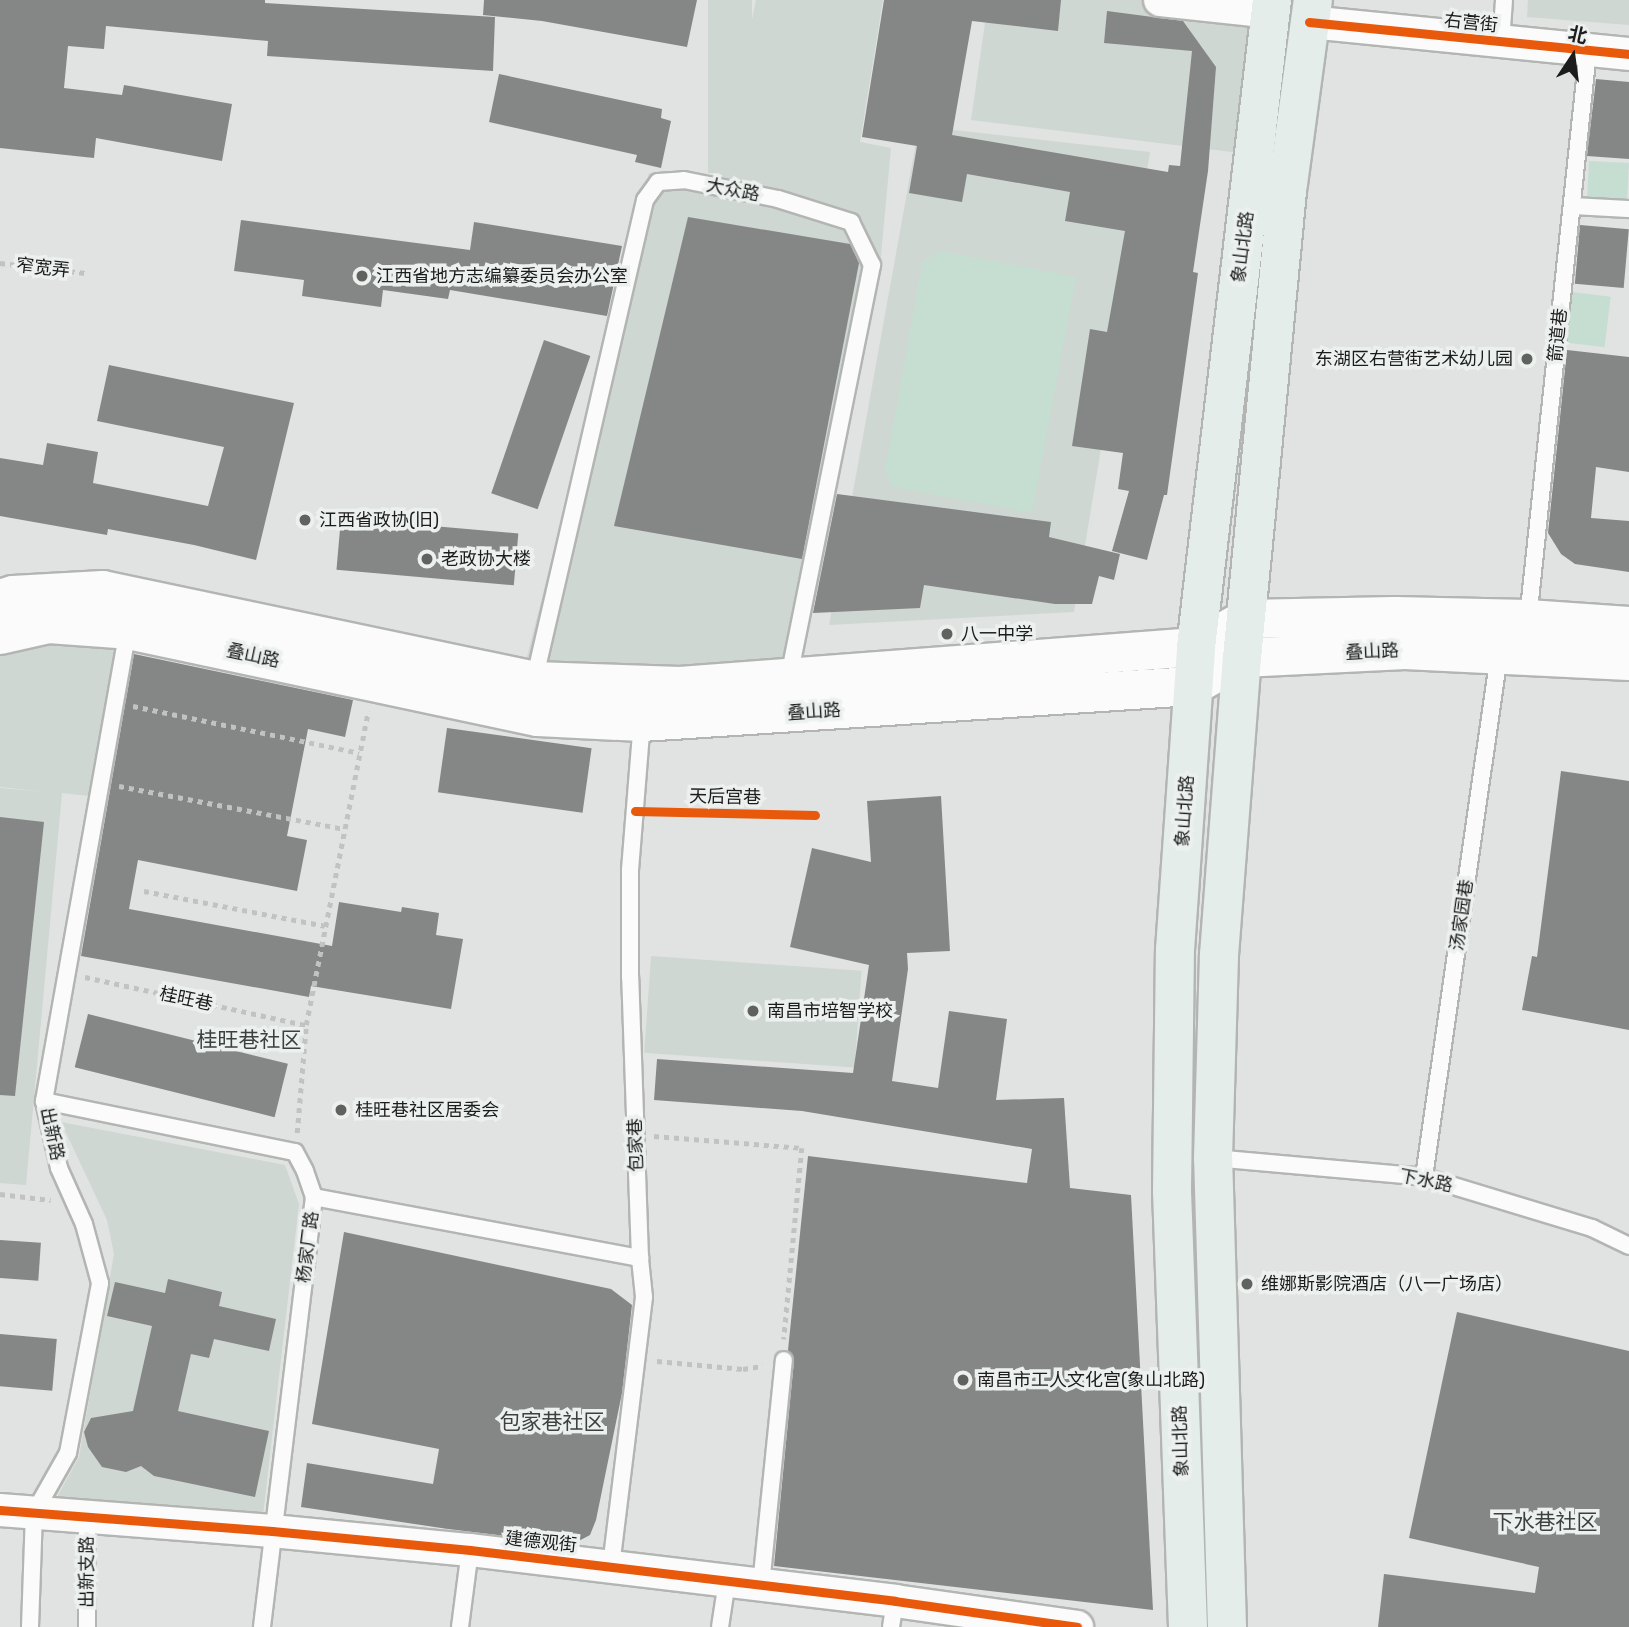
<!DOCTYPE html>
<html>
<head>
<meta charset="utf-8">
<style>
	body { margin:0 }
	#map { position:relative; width:1629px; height:1627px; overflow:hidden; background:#e0e3e1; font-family:Rubik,"Noto Sans SC",sans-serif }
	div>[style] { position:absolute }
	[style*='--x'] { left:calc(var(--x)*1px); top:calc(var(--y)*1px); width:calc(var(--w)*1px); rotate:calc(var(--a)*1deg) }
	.built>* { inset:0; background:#cfd7d2; transform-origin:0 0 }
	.green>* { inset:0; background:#c6ddd2; transform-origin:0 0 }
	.building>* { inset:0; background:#858786; transform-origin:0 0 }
	.path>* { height:4.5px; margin-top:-2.25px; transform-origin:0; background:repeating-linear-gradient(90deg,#c1c2c1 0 5px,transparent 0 10px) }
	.roads { filter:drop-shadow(2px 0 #b3b5b3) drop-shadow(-2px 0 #b3b5b3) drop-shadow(0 2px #b3b5b3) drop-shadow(0 -2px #b3b5b3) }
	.service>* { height:16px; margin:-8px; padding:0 8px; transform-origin:8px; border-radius:8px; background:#fafbfa }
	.minor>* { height:32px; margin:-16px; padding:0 16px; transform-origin:16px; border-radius:16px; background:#fafbfa }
	.secondary>* { height:38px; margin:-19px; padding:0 19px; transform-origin:19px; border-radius:19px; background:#fafbfa }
	.primary>* { height:38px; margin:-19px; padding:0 19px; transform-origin:19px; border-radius:19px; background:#e5edea }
	.cycleway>* { height:9px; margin:-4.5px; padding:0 4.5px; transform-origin:4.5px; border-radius:4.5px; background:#e8590c }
	.dots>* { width:19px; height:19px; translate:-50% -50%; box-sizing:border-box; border:4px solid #ecf1ef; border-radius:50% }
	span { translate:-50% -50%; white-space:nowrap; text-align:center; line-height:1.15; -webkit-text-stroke:7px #ecf1ef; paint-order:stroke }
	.street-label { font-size:18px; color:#1b1c1b }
	.poi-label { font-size:18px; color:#1b1c1b }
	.left { translate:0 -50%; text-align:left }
	.right { translate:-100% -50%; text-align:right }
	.quarter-label { font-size:21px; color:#3c403e }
	.north { position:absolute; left:1538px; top:21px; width:70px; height:70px; -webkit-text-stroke:5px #ecf1ef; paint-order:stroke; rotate:13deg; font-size:19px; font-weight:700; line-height:28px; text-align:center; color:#1b1c1b }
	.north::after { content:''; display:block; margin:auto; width:24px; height:32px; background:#1b1c1b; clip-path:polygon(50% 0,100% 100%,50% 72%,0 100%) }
</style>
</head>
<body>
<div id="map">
	<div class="built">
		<div style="left:708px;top:0;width:44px;height:173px"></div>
		<div style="clip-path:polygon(756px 0,883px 0,860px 142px,891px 148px,880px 266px,798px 664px,671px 670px,525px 665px,649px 173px,718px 181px)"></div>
		<div style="clip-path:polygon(976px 0,1285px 0,1265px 156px,971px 120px,988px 2px)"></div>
		<div style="clip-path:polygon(1528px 0,1629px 0,1629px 25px,1527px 17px)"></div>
		<div style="clip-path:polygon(919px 126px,1150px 152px,1074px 612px,829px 625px)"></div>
		<div style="clip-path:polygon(125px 617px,89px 796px,62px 793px,26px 1185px,0 1183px,0 788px,47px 792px,0 787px,0 619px)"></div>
		<div style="left:651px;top:956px;width:211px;height:97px;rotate:4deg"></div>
		<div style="clip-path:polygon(61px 1122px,285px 1165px,299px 1204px,263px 1515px,56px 1499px,79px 1457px,114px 1254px,107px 1220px)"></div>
	</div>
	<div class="green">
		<div style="left:1589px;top:161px;width:40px;height:40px;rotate:3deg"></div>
		<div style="clip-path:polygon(941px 251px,1076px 277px,1032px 513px,893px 487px,885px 472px,922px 262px)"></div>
		<div style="left:1572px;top:292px;width:39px;height:51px;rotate:7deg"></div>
	</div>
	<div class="building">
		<div style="clip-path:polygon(0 0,265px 0,265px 3px,495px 17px,493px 71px,267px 56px,268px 41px,106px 26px,104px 49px,68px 46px,64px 88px,122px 95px,124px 85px,232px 104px,222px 161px,96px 138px,94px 158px,0 148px)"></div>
		<div style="clip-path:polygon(484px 0,697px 0,687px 47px,542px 21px,483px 15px)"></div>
		<div style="clip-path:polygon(884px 0,1061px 0,1058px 31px,972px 21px,952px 135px,1168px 172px,1169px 165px,1180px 166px,1192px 51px,1104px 43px,1107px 11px,1183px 21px,1216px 67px,1208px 171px,1193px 272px,1198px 273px,1167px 495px,1164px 495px,1147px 560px,1112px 551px,1129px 491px,1118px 489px,1123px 453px,1072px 446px,1090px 329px,1107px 332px,1125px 231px,1065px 221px,1070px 192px,967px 174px,962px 202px,909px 193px,917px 146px,862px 137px)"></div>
		<div style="clip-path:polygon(499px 74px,662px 109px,661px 118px,671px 121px,661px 168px,635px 162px,637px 155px,489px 122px)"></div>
		<div style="clip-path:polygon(1596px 79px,1629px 82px,1629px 159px,1587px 156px)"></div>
		<div style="clip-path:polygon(688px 217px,850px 244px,859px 263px,802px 559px,614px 526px)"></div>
		<div style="clip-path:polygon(241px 220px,470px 250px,474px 222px,622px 246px,607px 316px,450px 290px,448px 299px,383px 290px,381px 307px,302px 296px,304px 280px,234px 271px)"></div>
		<div style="left:1580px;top:225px;width:49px;height:59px;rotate:5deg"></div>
		<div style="left:544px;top:340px;width:49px;height:162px;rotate:19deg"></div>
		<div style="clip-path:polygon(1567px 350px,1629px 357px,1629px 472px,1596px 467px,1591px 518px,1629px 521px,1629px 572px,1575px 564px,1561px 554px,1548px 533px)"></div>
		<div style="clip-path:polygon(109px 365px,294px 403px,256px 560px,194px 545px,108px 529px,107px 535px,0 516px,0 458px,43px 465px,47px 443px,98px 452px,93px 483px,208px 506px,224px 447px,97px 421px)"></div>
		<div style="clip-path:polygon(837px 494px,1051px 522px,1049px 537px,1120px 554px,1114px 580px,1099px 576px,1092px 604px,1055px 604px,924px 585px,920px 608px,813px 613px)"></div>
		<div style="left:341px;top:518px;width:178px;height:52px;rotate:5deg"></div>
		<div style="clip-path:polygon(134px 654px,353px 700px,345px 737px,308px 729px,287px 836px,307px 840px,297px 891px,138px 860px,129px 909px,332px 946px,339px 902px,401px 912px,402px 907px,439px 913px,436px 935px,463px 939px,451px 1009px,311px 986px,309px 997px,81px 956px)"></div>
		<div style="left:447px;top:728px;width:146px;height:65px;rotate:8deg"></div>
		<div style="clip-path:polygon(1561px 771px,1629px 781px,1629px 1030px,1522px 1010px,1532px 956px,1537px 957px)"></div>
		<div style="clip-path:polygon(941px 796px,950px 951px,907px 953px,908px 969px,892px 1081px,938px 1088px,949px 1011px,1007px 1019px,996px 1100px,1064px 1098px,1070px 1188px,1131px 1195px,1153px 1610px,774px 1566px,794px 1361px,788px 1350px,808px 1156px,1027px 1183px,1032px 1149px,802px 1111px,654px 1100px,657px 1059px,853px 1073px,869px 965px,790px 947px,812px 848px,871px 862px,867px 801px)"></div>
		<div style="clip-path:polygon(0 817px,44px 822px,15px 1096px,0 1095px)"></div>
		<div style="left:88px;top:1014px;width:206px;height:55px;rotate:14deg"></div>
		<div style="clip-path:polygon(344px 1232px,611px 1289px,632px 1305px,622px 1393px,596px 1520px,590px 1535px,573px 1544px,448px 1529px,301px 1507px,307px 1463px,433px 1484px,439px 1449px,312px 1424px)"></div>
		<div style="left:0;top:1240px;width:41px;height:38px;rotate:4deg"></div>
		<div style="clip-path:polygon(168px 1279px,222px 1292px,219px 1306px,276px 1319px,269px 1351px,214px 1339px,209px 1358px,191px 1354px,178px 1411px,269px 1431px,255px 1497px,154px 1476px,141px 1466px,126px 1472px,102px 1467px,88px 1447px,84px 1432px,91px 1418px,133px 1411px,152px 1326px,107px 1316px,115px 1282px,165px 1293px)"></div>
		<div style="clip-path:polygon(1457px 1312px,1629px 1351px,1629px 1627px,1378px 1627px,1384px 1574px,1535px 1593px,1539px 1567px,1409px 1538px)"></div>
		<div style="left:0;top:1334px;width:57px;height:52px;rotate:5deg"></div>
	</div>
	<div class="path">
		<div style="--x:0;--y:263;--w:86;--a:6.7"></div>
		<div style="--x:133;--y:706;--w:231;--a:11.7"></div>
		<div style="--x:119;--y:786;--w:230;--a:10.8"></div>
		<div style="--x:144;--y:891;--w:184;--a:10.9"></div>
		<div style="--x:85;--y:977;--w:226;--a:12.3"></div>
		<div style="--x:297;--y:1133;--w:108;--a:-85.2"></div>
		<div style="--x:306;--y:1025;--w:320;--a:-78.8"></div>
		<div style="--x:654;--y:1136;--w:148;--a:4.6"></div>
		<div style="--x:802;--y:1148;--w:192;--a:95.4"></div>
		<div style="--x:0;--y:1194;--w:51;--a:6.7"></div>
		<div style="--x:657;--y:1361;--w:86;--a:5.3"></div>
		<div style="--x:743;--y:1369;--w:20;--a:-9"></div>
	</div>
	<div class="roads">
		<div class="service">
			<div style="--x:1501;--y:42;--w:42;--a:-85.9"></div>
			<div style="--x:1572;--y:206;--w:57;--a:3"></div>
			<div style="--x:1528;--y:619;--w:571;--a:-83.97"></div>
			<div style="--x:534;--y:681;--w:494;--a:-77"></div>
			<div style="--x:645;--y:200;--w:22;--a:-54"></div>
			<div style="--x:658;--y:182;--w:26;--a:-4"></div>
			<div style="--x:684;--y:180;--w:96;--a:11.4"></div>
			<div style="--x:778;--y:199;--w:77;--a:17.5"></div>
			<div style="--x:851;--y:222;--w:48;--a:64"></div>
			<div style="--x:872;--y:265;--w:421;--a:101.4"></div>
			<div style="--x:44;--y:1101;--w:256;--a:11.5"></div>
			<div style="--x:295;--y:1152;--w:21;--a:62"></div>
			<div style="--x:305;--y:1171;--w:28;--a:71"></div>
			<div style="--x:314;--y:1197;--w:433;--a:96.9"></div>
			<div style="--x:1213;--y:1158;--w:212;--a:5.1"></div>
			<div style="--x:1424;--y:1177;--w:176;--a:16.9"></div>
			<div style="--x:1592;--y:1228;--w:41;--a:25.9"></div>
			<div style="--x:1424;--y:1177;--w:527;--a:-81.82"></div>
			<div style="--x:314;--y:1197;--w:332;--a:10.6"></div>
			<div style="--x:87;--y:1517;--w:110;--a:90"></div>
			<div style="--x:611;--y:1566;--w:271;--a:-83"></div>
			<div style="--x:644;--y:1297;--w:39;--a:-96"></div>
			<div style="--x:640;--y:1258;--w:281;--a:-92"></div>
			<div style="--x:630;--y:977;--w:107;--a:-90"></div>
			<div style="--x:630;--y:870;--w:148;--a:-85.4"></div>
			<div style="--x:761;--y:1585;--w:226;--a:-84.2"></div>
			<div style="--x:30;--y:1627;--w:114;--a:-88"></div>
			<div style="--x:34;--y:1513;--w:69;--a:-60.5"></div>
			<div style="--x:68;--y:1453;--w:173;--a:-79.3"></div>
			<div style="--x:100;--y:1283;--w:61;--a:-105.2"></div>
			<div style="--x:84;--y:1224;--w:61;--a:-114.1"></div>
			<div style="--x:59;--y:1168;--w:69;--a:-102.6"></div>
			<div style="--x:44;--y:1101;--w:478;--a:-79.9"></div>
			<div style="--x:460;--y:1627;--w:78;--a:-82.6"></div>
			<div style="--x:720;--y:1627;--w:47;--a:-81.3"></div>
			<div style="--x:891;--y:1627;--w:26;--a:-81"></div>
		</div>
		<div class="minor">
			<div style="--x:1160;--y:0;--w:111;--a:6.2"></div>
			<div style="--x:1309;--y:22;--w:322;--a:5.7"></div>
			<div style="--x:0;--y:1510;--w:273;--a:4.4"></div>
			<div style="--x:272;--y:1531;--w:199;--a:5.5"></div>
			<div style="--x:470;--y:1550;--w:428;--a:6.8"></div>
			<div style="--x:895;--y:1601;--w:184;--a:8.1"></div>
		</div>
		<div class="secondary">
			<div style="--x:0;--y:599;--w:14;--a:-17"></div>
			<div style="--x:13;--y:595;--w:90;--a:-3.2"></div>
			<div style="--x:103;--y:590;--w:441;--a:11.9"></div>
			<div style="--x:534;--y:681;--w:146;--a:2"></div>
			<div style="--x:680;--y:686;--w:517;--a:-4.32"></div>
			<div style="--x:1196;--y:647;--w:57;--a:-29.2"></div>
			<div style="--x:1246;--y:619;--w:149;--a:-1.2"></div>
			<div style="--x:1395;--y:616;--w:133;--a:1.3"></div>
			<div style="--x:1528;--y:619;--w:101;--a:4"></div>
			<div style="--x:0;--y:635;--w:50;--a:-12.7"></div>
			<div style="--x:49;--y:624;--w:79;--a:4.3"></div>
			<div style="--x:128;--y:630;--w:419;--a:12"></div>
			<div style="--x:538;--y:717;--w:104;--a:2.8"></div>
			<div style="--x:642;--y:722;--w:552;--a:-3.74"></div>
			<div style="--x:1193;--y:686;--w:56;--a:-29.7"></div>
			<div style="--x:1242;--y:658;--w:163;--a:-2.8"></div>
			<div style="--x:1405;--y:650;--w:224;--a:2.8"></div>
		</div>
		<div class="primary">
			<div style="--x:1188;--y:1627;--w:436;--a:-92.1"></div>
			<div style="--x:1172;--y:1191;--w:241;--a:-89.3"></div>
			<div style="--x:1175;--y:950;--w:304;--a:-86"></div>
			<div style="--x:1196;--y:647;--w:651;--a:-83.3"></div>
			<div style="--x:1227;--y:1627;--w:469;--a:-91.7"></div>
			<div style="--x:1213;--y:1158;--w:203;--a:-88.3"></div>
			<div style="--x:1219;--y:955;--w:298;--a:-85.6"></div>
			<div style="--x:1242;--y:658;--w:476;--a:-84.5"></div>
			<div style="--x:1288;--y:184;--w:186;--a:-82.3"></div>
		</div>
	</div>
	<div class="cycleway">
		<div style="--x:1309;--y:22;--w:322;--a:5.7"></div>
		<div style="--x:635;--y:811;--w:180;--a:1.3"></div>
		<div style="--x:0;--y:1510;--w:273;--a:4.4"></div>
		<div style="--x:272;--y:1531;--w:199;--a:5.5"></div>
		<div style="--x:470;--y:1550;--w:428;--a:6.8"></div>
		<div style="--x:895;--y:1601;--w:184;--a:8.1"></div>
	</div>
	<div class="dots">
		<div style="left:362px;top:276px;background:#606260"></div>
		<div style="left:1527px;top:359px;background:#606260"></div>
		<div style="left:305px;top:520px;background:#606260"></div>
		<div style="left:427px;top:559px;background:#606260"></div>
		<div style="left:947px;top:634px;background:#606260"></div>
		<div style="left:753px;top:1011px;background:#606260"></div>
		<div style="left:341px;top:1110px;background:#606260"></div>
		<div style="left:1247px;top:1284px;background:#606260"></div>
		<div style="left:963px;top:1380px;background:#606260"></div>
	</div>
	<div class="street-label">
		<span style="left:1471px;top:23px;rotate:6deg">右营街</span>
		<span style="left:733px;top:190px;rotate:11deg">大众路</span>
		<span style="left:1243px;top:247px;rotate:-83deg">象山北路</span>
		<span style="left:43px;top:268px;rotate:6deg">窄宽弄</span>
		<span style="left:1558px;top:335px;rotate:-84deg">箭道巷</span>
		<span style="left:1372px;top:652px;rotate:-3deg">叠山路</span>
		<span style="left:253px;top:656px;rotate:12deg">叠山路</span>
		<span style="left:814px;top:712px;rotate:-4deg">叠山路</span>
		<span style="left:725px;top:797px;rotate:1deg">天后宫巷</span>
		<span style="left:1185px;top:811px;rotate:-86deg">象山北路</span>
		<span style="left:1462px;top:915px;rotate:-82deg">汤家园巷</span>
		<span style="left:186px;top:999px;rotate:12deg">桂旺巷</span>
		<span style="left:52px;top:1134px;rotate:78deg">出新路</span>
		<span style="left:636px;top:1145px;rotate:-92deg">包家巷</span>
		<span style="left:1426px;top:1181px;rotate:11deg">下水路</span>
		<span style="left:308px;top:1247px;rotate:-83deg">杨家厂路</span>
		<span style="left:1181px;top:1441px;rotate:-92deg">象山北路</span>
		<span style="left:541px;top:1542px;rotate:6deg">建德观街</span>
		<span style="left:87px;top:1572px;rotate:-90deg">出新支路</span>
	</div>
	<div class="poi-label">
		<span class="left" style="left:376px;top:276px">江西省地方志编纂委员会办公室</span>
		<span class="right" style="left:1513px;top:359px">东湖区右营街艺术幼儿园</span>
		<span class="left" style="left:319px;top:520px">江西省政协(旧)</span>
		<span class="left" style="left:441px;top:559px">老政协大楼</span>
		<span class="left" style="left:961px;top:634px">八一中学</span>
		<span class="left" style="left:767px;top:1011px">南昌市培智学校</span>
		<span class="left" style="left:355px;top:1110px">桂旺巷社区居委会</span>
		<span class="left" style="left:1261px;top:1284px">维娜斯影院酒店（八一广场店）</span>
		<span class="left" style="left:977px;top:1380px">南昌市工人文化宫(象山北路)</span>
	</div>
	<div class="quarter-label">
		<span style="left:249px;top:1040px">桂旺巷社区</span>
		<span style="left:552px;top:1422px">包家巷社区</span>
		<span style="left:1545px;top:1522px">下水巷社区</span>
	</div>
	<div class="north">北</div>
</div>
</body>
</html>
